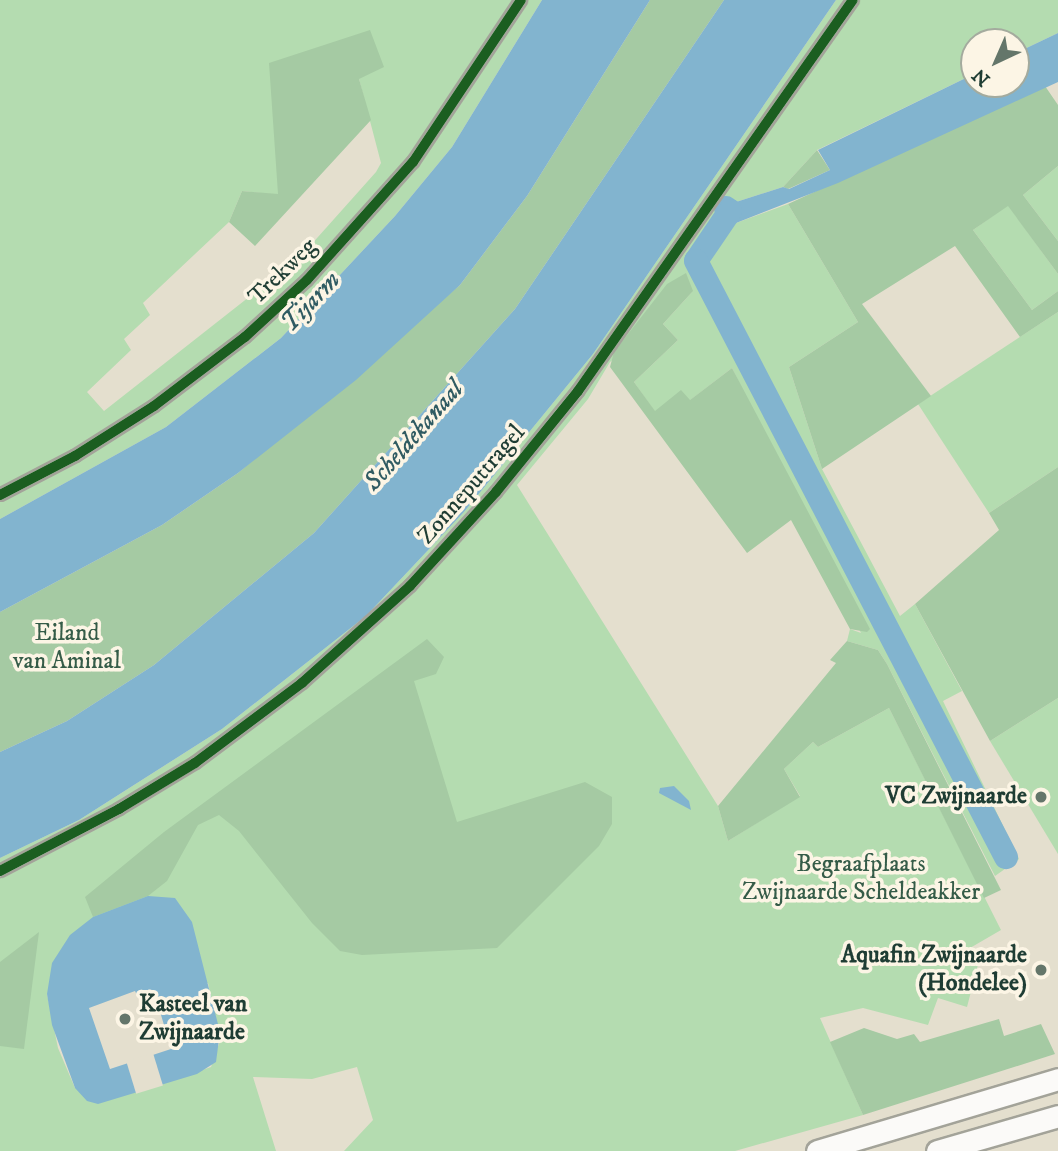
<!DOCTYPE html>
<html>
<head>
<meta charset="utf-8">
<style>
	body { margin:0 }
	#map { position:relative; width:1058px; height:1151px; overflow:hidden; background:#e4dfce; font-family:"IM FELL DW Pica",serif }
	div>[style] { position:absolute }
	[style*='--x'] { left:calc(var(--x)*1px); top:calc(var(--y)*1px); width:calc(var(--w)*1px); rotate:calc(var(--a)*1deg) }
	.green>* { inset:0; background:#b4dcb0 }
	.forest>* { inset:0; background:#a5caa3 }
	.water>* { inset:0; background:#82b4cf }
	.pier>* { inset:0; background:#e4dfce; transform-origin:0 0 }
	.river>* { height:24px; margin:-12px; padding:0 12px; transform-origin:12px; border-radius:12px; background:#82b4cf }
	.roads { filter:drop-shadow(2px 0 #a3a399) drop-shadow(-2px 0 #a3a399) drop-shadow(0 2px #a3a399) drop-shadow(0 -2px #a3a399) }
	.minor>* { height:10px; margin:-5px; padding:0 5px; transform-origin:5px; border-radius:5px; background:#fbfaf8 }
	.motorway>* { height:21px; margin:-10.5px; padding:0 10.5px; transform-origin:10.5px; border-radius:10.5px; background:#fbfaf8 }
	.cycleway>* { height:10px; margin:-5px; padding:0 5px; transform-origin:5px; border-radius:5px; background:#1b5e20 }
	.dots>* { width:19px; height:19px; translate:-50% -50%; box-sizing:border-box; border:4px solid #fcf5e5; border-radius:50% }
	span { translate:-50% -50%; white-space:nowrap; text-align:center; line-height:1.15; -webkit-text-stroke:7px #fcf5e5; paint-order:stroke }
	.street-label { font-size:24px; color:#1f3d34 }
	.park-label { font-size:24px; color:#355c48 }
	.poi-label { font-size:24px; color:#1f3d34; font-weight:700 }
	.right { translate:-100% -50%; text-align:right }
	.left { translate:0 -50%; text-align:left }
	.water-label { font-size:26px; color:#305b62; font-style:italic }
	.north { position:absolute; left:960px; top:28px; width:70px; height:70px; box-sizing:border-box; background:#fcf5e5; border:2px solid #a4ab9e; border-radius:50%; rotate:224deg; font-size:19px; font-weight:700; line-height:28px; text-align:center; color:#1f3d34 }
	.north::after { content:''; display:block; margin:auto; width:24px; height:32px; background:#64766a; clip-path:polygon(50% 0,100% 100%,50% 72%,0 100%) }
</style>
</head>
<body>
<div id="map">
	<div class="green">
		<div style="clip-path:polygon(evenodd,0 0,542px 0,452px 147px,395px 216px,281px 338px,166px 427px,0 519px,0 0,370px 31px,359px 79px,381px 163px,376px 172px,301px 256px,104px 411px,87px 392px,131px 350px,124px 339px,150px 315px,143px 303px,229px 222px,242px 191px,278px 195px,279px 174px,370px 31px)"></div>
		<div style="clip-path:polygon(evenodd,836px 0,1058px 0,1058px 33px,1016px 53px,1016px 42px,974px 42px,974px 74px,817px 150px,783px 187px,736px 202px,736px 223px,788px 204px,858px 322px,789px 367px,822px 469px,900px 616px,915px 604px,962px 691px,943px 701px,1019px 859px,995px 876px,887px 664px,878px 650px,847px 641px,850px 629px,861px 633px,732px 368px,689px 401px,655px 412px,634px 382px,678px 340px,663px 324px,693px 291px,610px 362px,588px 399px,517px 485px,718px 806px,728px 841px,800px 796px,784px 769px,813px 742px,818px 747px,889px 708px,1001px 930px,970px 948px,981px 953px,967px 1007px,938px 998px,928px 1025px,863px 1008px,820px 1018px,863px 1115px,735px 1151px,344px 1151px,373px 1120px,357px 1067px,312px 1079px,253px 1077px,276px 1151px,0 1151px,0 858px,79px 820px,222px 729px,366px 616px,464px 512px,593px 354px,836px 0,208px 983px,220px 1041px,211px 1067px,173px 1080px,75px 1088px,58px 1048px,47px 994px,208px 983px)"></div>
		<div style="clip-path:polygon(1058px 166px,1058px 241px,1023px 195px)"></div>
		<div style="clip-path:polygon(1008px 205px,1058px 274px,1058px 291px,1032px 310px,973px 230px)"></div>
		<div style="clip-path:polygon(1058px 312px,1058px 467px,989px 513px,918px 404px)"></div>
		<div style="clip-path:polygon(1058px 698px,1058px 854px,990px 741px)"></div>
	</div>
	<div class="forest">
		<div style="clip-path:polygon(650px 0,724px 0,515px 309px,314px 533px,154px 665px,67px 721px,0 752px,0 612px,162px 525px,238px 473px,460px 285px,527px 196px)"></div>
		<div style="clip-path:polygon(370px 30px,384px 67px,359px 79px,371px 120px,255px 246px,229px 222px,242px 191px,278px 194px,269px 63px)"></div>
		<div style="clip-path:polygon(1045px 86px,1058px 105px,1058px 166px,1023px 195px,1058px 241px,1058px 274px,1008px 206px,973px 230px,1032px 310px,1058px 291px,1058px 312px,1020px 337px,955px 246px,862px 304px,931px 396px,822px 469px,789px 367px,858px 322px,788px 204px)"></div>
		<div style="clip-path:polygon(817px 150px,830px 170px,788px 189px,783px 187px)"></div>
		<div style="clip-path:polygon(686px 273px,693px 291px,663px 324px,678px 340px,634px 382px,655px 411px,681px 390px,690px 400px,732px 368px,870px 629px,867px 632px,850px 629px,791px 520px,747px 553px,610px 367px,614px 352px,667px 284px)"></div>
		<div style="clip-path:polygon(1058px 467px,1058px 698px,990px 741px,915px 604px,999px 530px,989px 513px)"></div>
		<div style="clip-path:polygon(427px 639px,444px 657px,436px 674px,414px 681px,457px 822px,585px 782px,612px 797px,612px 824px,599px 846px,497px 948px,362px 955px,340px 951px,312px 923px,239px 831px,219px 815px,198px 825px,167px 881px,148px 896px,93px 917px,85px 897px,164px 832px)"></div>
		<div style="clip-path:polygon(847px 641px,878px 650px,887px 664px,1001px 890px,984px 898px,889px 708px,818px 747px,813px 742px,784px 769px,800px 797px,728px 841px,718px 806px,836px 663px,830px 660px)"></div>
		<div style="clip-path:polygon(39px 932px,24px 1049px,0 1046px,0 962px)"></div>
		<div style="clip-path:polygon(999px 1019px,1004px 1036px,1041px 1024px,1055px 1054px,863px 1115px,830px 1042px,864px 1028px,897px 1039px,914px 1034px,920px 1042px)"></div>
	</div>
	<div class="water">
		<div style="clip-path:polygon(542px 0,650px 0,527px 196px,460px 285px,356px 380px,238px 473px,162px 525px,0 612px,0 519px,166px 427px,281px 338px,395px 216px,452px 147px)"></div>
		<div style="clip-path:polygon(724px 0,836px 0,593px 354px,464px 512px,366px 616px,222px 729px,79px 820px,0 858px,0 752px,67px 721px,154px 665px,314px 533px,515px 309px)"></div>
		<div style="clip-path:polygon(1058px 33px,1058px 82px,838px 183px,736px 223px,730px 211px,736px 202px,783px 187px,789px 189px,830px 170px,818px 150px,974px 74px,974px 84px,1016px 84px,1016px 53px)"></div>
		<div style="clip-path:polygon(674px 786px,689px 801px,691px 810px,659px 793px,660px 788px)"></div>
		<div style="clip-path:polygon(evenodd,148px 896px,175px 898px,192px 922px,220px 1032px,216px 1062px,197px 1074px,98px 1104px,87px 1101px,75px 1088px,52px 1025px,47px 994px,52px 963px,70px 935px,93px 917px,148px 896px,135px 991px,137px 995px,154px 991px,171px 1049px,110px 1069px,89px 1008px,135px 991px)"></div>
	</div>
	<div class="pier">
		<div style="left:153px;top:1053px;width:34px;height:28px;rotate:73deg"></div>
	</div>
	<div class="river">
		<div style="--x:726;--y:208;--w:5;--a:37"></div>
		<div style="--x:730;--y:211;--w:60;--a:124.2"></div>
		<div style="--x:696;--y:261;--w:672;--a:62.52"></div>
	</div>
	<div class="roads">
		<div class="minor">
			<div style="--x:0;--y:495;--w:85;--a:-27.5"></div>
			<div style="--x:75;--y:456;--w:93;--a:-32.3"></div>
			<div style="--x:154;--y:406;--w:114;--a:-37.2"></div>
			<div style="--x:245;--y:337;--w:84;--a:-42.6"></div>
			<div style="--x:307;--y:280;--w:159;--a:-48.1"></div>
			<div style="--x:413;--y:162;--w:195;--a:-56.3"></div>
			<div style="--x:0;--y:871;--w:134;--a:-27.5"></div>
			<div style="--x:119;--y:809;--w:89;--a:-31.2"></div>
			<div style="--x:195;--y:763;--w:134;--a:-36.8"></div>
			<div style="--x:302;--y:683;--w:145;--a:-41.9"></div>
			<div style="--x:410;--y:586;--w:127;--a:-47.5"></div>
			<div style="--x:496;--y:492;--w:130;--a:-50.9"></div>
			<div style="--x:578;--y:391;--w:478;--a:-54.9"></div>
		</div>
		<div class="motorway">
			<div style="--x:817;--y:1151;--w:252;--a:-16.6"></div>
			<div style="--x:937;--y:1151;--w:126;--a:-16.1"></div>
		</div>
	</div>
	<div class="cycleway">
		<div style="--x:0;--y:495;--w:85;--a:-27.5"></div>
		<div style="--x:75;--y:456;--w:93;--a:-32.3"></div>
		<div style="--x:154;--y:406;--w:114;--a:-37.2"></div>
		<div style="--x:245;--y:337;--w:84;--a:-42.6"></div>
		<div style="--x:307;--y:280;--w:159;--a:-48.1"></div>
		<div style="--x:413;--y:162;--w:195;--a:-56.3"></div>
		<div style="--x:0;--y:871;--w:134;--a:-27.5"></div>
		<div style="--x:119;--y:809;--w:89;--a:-31.2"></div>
		<div style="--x:195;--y:763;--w:134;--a:-36.8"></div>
		<div style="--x:302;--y:683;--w:145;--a:-41.9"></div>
		<div style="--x:410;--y:586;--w:127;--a:-47.5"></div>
		<div style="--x:496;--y:492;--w:130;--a:-50.9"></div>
		<div style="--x:578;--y:391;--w:478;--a:-54.9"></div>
	</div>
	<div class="dots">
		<div style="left:1041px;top:797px;background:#64766a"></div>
		<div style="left:1041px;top:970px;background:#64766a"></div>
		<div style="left:125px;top:1019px;background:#64766a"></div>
	</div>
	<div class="street-label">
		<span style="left:283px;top:272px;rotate:-44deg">Trekweg</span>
		<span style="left:472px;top:485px;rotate:-49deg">Zonneputtragel</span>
	</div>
	<div class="park-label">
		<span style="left:67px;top:648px">Eiland<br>van Aminal</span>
		<span style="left:861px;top:879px">Begraafplaats<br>Zwijnaarde Scheldeakker</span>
	</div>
	<div class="poi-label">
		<span class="right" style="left:1027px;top:797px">VC Zwijnaarde</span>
		<span class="right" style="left:1027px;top:970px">Aquafin Zwijnaarde<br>(Hondelee)</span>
		<span class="left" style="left:139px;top:1019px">Kasteel van<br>Zwijnaarde</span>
	</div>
	<div class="water-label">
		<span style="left:311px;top:302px;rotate:-46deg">Tijarm</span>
		<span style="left:414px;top:436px;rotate:-49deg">Scheldekanaal</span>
	</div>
	<div class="north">N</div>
</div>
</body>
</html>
